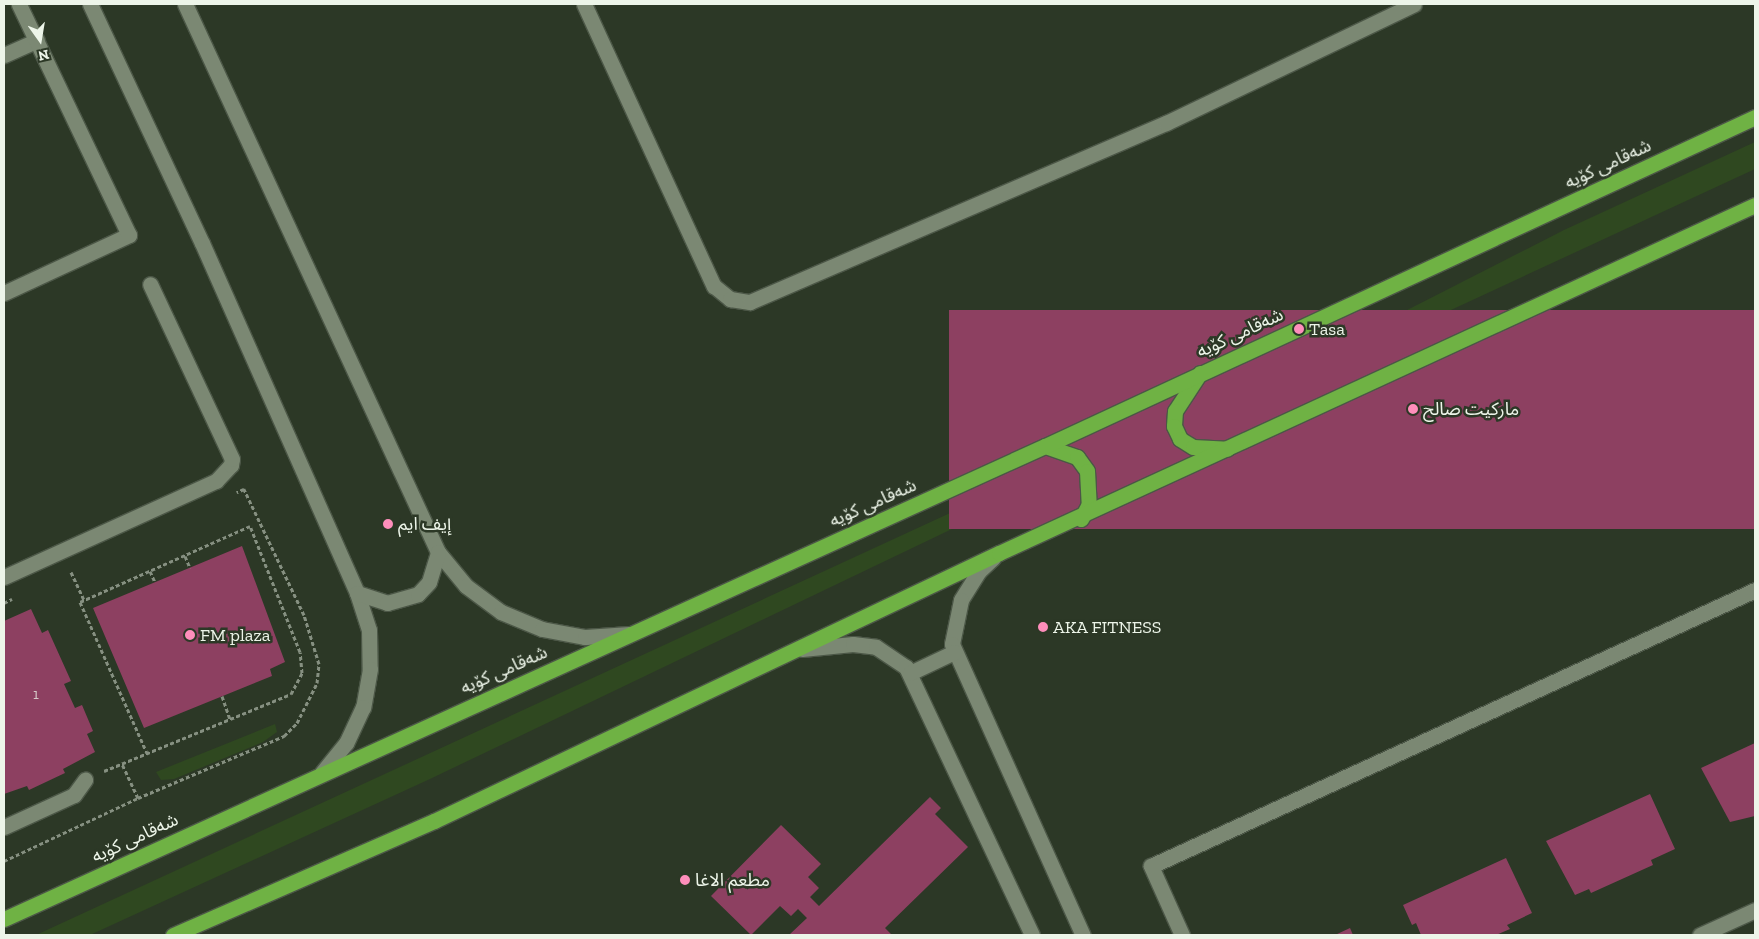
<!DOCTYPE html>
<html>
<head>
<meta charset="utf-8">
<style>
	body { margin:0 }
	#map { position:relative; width:1759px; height:939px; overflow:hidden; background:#2c3826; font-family:"Zilla Slab","Noto Sans Arabic",serif }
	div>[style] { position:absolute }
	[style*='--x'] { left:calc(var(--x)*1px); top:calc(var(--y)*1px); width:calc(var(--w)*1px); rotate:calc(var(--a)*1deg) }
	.green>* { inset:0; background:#2f4820 }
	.building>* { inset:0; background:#8d4061; transform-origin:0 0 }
	.path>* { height:3px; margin-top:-1.5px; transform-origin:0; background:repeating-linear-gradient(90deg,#869081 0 4px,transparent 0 6.5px) }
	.roads { filter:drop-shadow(1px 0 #4c5747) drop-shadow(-1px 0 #4c5747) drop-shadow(0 1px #4c5747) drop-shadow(0 -1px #4c5747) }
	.street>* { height:15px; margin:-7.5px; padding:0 7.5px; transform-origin:7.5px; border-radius:7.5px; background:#7b8873 }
	.secondary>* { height:15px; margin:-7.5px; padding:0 7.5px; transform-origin:7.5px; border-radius:7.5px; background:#7b8873 }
	.highway>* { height:15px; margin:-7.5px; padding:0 7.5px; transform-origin:7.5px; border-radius:7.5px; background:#6fb244 }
	.dots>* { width:14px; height:14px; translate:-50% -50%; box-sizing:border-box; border:2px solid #2c3826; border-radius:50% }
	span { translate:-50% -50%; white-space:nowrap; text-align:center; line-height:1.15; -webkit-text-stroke:5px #2c3826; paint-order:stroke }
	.number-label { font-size:15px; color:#d5c8c7 }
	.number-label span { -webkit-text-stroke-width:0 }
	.street-label { font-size:18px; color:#edf5e9 }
	.poi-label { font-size:18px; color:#edf5e9 }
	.left { translate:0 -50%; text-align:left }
	.frame { position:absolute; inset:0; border:5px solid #edf5e9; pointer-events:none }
	.north { position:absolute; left:15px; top:15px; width:50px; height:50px; -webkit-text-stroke:4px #2c3826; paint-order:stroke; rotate:167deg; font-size:14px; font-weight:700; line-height:20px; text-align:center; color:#edf5e9 }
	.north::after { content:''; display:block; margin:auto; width:18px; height:22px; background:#edf5e9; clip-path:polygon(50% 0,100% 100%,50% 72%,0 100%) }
</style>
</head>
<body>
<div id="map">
	<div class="green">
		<div style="clip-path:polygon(1755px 142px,1755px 169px,1220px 417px,1215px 408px,1564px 230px)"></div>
		<div style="clip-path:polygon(1065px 460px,1071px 472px,430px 779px,90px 935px,36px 935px)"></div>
		<div style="clip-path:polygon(275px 724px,277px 732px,263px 742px,174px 779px,161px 780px,156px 772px)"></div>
	</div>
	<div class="building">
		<div style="left:1755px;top:310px;width:219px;height:806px;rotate:90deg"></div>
		<div style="clip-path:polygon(242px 546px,285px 662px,270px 669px,272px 676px,144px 728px,93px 608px)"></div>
		<div style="clip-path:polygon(31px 609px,42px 633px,48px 630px,71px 681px,64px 684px,75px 708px,82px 705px,93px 731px,87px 734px,95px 752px,63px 769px,65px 773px,29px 790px,27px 786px,4px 794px,4px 621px)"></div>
		<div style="clip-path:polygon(1755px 743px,1755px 816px,1730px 822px,1701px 768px)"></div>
		<div style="clip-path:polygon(1650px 794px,1675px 849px,1651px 860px,1653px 865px,1591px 893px,1589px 889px,1575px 895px,1546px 841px)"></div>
		<div style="clip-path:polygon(930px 797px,941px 808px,935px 814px,968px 847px,885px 928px,892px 935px,789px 935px,807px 918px,798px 909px,791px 916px,780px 906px,751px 935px,711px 896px,781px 825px,821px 864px,808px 877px,819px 888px,810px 897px,819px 906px)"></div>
		<div style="clip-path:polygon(1506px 858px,1532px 913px,1507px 925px,1510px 929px,1496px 935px,1421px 935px,1416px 923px,1412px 925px,1403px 905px)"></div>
		<div style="clip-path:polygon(1350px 928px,1353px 935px,1335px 935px)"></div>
	</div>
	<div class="path">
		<div style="--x:185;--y:556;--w:13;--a:67"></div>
		<div style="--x:150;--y:571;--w:12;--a:66"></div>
		<div style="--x:71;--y:572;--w:31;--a:65"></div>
		<div style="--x:4;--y:603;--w:9;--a:-27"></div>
		<div style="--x:222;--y:696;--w:24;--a:71"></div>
		<div style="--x:104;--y:771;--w:202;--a:-22.4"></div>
		<div style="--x:291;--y:694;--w:24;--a:-62"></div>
		<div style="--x:302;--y:673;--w:21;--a:-95"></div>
		<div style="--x:300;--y:652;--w:136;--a:-111.6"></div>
		<div style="--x:250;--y:526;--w:186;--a:155.9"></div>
		<div style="--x:80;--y:602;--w:165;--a:66.1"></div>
		<div style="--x:138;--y:798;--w:159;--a:-23"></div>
		<div style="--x:284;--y:736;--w:18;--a:-45"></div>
		<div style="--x:297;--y:723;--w:45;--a:-63.4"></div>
		<div style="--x:317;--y:683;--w:19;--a:-84"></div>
		<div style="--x:319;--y:664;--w:51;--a:-107"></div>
		<div style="--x:304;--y:615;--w:140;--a:-115.5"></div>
		<div style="--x:244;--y:489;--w:8;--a:157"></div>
		<div style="--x:4;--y:861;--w:148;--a:-25.2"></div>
		<div style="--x:138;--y:798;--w:38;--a:-115"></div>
	</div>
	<div class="roads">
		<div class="street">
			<div style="--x:584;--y:4;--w:311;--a:65.3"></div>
			<div style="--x:714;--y:286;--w:21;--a:39"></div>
			<div style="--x:730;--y:299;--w:20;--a:9"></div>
			<div style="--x:750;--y:302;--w:453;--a:-23.3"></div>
			<div style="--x:1166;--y:123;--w:275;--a:-25.6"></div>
			<div style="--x:4;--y:55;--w:36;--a:-24"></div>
			<div style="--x:4;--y:293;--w:138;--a:-24.9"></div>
			<div style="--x:129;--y:235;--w:256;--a:-115.5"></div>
			<div style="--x:4;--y:577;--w:233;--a:-24.4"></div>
			<div style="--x:216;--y:481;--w:22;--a:-47"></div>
			<div style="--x:231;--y:465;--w:6;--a:-81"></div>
			<div style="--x:232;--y:459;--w:193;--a:-115.1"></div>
			<div style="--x:4;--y:827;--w:77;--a:-24.6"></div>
			<div style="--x:74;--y:795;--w:19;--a:-54"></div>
			<div style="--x:1182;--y:935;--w:76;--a:-114.2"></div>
			<div style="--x:1151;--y:866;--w:664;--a:-24.56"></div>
			<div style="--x:1700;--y:935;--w:60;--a:-24.4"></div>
		</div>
		<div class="secondary">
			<div style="--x:90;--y:4;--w:264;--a:64.9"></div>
			<div style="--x:202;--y:243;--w:383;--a:66.1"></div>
			<div style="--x:357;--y:593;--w:39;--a:72"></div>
			<div style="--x:369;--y:630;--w:39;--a:89"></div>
			<div style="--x:370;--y:669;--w:39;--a:100"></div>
			<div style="--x:363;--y:707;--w:40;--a:115"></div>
			<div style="--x:346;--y:743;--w:38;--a:129"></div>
			<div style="--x:185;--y:4;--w:604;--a:65.22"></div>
			<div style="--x:438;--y:552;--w:44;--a:50.5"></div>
			<div style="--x:466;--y:586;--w:44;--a:36.6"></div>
			<div style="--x:501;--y:612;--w:44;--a:22.5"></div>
			<div style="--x:542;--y:629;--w:44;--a:10.5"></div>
			<div style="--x:585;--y:637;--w:44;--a:-3.9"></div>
			<div style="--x:993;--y:558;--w:19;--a:137"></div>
			<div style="--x:979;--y:571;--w:34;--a:122"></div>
			<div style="--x:961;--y:600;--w:45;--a:101.6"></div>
			<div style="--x:952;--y:644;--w:319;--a:65.8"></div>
			<div style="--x:357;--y:593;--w:32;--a:18"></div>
			<div style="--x:387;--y:603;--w:32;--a:-16"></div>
			<div style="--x:418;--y:594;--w:16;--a:-47"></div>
			<div style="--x:429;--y:582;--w:31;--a:-73"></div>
			<div style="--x:802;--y:649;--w:51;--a:-5.6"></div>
			<div style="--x:853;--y:644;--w:23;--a:7"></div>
			<div style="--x:876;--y:647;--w:36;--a:34"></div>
			<div style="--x:906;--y:667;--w:296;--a:64.8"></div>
			<div style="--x:910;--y:673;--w:49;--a:-25.5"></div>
		</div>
		<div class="highway">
			<div style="--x:1200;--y:373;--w:45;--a:123.3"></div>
			<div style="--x:1175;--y:411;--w:15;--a:94"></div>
			<div style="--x:1174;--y:426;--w:14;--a:65"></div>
			<div style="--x:1180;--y:439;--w:15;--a:32"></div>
			<div style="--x:1193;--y:447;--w:34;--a:3"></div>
			<div style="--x:1045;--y:446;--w:34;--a:19"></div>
			<div style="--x:1077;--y:457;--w:17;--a:54"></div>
			<div style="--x:1087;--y:471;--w:33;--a:87"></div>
			<div style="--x:1089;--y:504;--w:17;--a:118"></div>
			<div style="--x:4;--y:919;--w:1143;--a:-24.44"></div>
			<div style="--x:1045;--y:446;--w:783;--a:-24.86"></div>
			<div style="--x:173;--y:935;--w:285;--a:-23.6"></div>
			<div style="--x:434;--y:821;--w:625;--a:-25.38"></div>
			<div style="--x:999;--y:553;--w:832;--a:-24.72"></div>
		</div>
	</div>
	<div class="dots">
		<div style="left:1299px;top:329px;background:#fe8ebb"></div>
		<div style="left:1413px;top:409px;background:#fe8ebb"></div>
		<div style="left:388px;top:524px;background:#fe8ebb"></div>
		<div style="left:1043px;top:627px;background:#fe8ebb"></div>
		<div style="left:190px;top:635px;background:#fe8ebb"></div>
		<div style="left:685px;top:880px;background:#fe8ebb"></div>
	</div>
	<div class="number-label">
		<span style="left:36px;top:695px">1</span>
	</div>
	<div class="street-label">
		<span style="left:1608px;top:164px;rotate:-25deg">شەقامی کۆیە</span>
		<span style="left:1240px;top:333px;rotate:-25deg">شەقامی کۆیە</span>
		<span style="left:873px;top:503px;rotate:-24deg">شەقامی کۆیە</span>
		<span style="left:504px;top:670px;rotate:-24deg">شەقامی کۆیە</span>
		<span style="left:135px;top:838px;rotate:-25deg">شەقامی کۆیە</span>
	</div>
	<div class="poi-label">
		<span class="left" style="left:1309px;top:329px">Tasa</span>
		<span class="left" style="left:1423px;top:409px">ماركيت صالح</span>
		<span class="left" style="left:398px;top:524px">إيف ايم</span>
		<span class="left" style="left:1053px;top:627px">AKA FITNESS</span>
		<span class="left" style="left:200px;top:635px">FM plaza</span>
		<span class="left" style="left:695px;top:880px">مطعم الاغا</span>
	</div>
	<div class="frame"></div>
	<div class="north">N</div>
</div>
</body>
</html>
